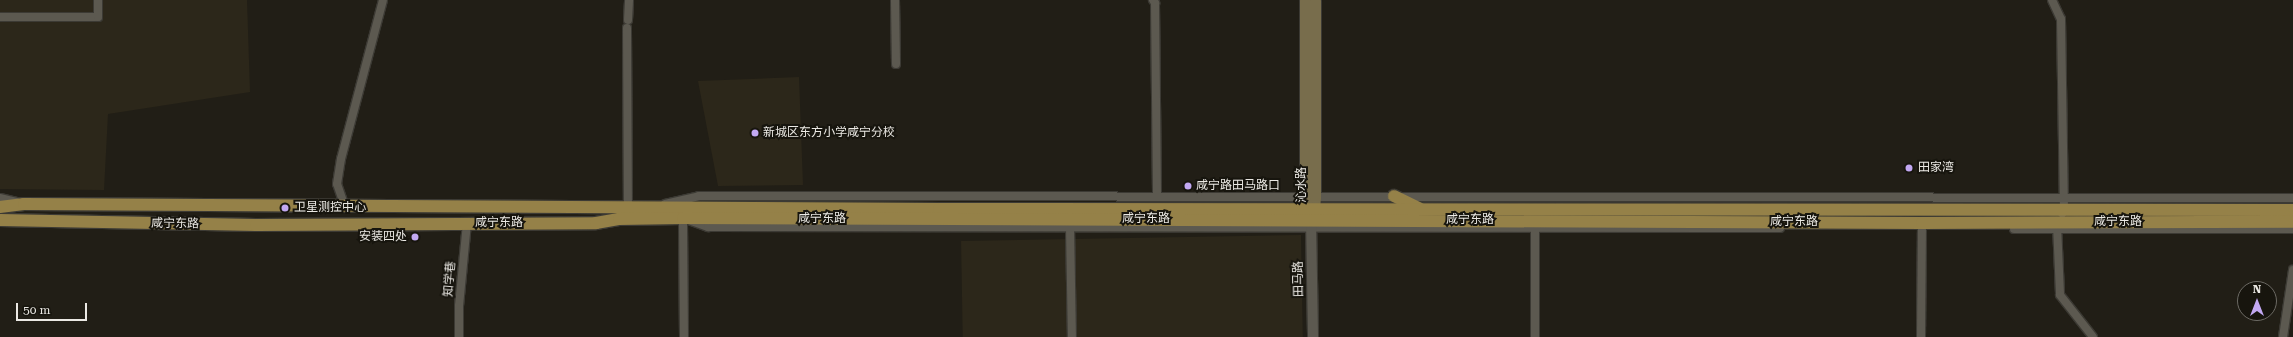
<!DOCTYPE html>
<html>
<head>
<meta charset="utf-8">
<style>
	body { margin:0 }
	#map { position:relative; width:2293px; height:337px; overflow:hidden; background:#211e16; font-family:"Roboto Serif","Noto Sans SC",serif }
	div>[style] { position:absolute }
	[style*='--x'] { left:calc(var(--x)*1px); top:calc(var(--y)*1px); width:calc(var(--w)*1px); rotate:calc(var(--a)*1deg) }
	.built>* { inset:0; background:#2c271a; transform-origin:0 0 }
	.roads { filter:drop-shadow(1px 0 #3c3a34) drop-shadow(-1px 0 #3c3a34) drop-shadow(0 1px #3c3a34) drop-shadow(0 -1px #3c3a34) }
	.minor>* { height:8px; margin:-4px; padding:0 4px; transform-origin:4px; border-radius:4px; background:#5c5950 }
	.tertiary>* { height:10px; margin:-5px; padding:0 5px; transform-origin:5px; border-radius:5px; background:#5c5950 }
	.secondary>* { height:11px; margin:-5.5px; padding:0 5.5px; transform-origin:5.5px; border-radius:5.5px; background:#786d4c }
	.primary>* { height:12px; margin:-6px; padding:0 6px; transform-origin:6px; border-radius:6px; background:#958148 }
	.dots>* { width:11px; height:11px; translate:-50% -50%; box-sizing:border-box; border:2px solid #17150e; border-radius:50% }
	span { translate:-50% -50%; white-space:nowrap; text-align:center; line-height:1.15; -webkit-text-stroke:4px #17150e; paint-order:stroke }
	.poi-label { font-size:12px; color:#ebe9e4 }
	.left { translate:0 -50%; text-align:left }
	.right { translate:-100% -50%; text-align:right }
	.street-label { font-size:12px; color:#ebe9e4 }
	.north { position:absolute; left:2237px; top:281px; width:40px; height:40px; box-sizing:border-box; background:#17150e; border:1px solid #6c6a64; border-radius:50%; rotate:0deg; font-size:11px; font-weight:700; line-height:16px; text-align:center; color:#ebe9e4 }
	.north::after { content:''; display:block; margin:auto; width:14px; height:18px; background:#c2a8f2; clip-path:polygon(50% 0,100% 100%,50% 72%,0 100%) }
	.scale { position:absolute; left:16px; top:303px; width:71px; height:18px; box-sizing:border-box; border:2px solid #ebe9e4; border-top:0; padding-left:5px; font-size:12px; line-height:14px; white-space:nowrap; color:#ebe9e4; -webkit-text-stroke:3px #17150e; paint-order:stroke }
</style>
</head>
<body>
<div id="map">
	<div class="built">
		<div style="clip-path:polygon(0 0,247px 0,250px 92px,108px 114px,104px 190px,0 189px)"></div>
		<div style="clip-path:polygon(799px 77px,803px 185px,718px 186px,698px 81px)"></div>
		<div style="left:1301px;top:235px;width:102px;height:340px;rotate:89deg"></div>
	</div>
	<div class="roads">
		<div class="minor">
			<div style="--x:895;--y:0;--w:64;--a:89.1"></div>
			<div style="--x:1153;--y:0;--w:4;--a:56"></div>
			<div style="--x:1155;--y:3;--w:194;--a:89.4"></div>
			<div style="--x:2052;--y:0;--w:21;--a:65"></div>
			<div style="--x:2061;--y:19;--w:191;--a:89.1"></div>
			<div style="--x:2064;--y:210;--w:4;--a:117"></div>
			<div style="--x:0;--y:17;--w:98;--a:0"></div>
			<div style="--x:98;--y:17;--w:17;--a:-90"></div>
			<div style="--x:628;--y:20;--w:20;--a:-87"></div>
			<div style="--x:627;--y:28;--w:179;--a:89.7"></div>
			<div style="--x:0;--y:198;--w:17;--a:13"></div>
			<div style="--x:665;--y:204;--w:35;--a:-13"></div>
			<div style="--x:699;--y:196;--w:1594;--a:0.07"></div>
			<div style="--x:345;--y:207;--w:24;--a:-109"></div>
			<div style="--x:337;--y:184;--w:25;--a:-81"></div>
			<div style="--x:341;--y:159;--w:164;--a:-75.2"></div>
			<div style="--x:2057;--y:225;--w:70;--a:87.5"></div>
			<div style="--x:2060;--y:295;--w:53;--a:51.8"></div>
			<div style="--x:1070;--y:227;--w:110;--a:89"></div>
			<div style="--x:2014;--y:229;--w:279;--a:0"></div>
			<div style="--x:459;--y:337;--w:31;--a:-90"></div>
			<div style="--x:459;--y:306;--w:83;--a:-84.5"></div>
			<div style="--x:684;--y:337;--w:119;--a:-90.5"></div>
			<div style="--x:683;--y:218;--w:27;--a:20"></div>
			<div style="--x:708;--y:227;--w:1072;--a:0.05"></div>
			<div style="--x:1535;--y:337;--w:109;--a:-90"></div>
			<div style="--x:1921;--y:337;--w:114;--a:-89.5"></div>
			<div style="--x:2283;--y:337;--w:68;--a:-81.5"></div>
		</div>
		<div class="tertiary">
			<div style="--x:1311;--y:220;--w:117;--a:89"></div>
		</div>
		<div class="secondary">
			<div style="--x:1305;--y:0;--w:209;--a:90"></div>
			<div style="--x:1305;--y:209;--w:9;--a:63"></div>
			<div style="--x:1312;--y:217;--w:7;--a:-74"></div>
			<div style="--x:1314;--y:210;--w:13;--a:-86"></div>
			<div style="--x:1315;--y:197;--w:197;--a:-90"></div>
		</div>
		<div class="primary">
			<div style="--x:1394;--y:196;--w:28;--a:26"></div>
			<div style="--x:0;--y:207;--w:24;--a:-7"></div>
			<div style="--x:24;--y:204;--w:915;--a:0.31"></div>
			<div style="--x:939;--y:209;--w:1354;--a:0.04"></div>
			<div style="--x:0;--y:220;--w:256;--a:1.1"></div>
			<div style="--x:256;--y:225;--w:340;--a:-0.3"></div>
			<div style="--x:596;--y:223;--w:23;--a:-10"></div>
			<div style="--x:619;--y:219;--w:64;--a:-0.9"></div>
			<div style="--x:683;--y:218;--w:1239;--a:0.23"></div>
			<div style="--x:1922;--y:223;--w:371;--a:-0.2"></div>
		</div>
	</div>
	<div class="dots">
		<div style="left:755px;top:133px;background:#c2a8f2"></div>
		<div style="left:1909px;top:168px;background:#c2a8f2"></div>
		<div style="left:1188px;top:186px;background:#c2a8f2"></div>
		<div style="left:285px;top:208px;background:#c2a8f2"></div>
		<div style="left:415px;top:237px;background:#c2a8f2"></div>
	</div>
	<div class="poi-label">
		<span class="left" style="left:763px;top:133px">新城区东方小学咸宁分校</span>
		<span class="left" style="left:1918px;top:168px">田家湾</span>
		<span class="left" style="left:1196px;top:186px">咸宁路田马路口</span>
		<span class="left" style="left:294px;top:208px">卫星测控中心</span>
		<span class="right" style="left:407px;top:237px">安装四处</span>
	</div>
	<div class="street-label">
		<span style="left:1302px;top:185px;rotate:-90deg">沁水路</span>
		<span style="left:822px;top:219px">咸宁东路</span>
		<span style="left:1146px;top:219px">咸宁东路</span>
		<span style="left:1470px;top:220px">咸宁东路</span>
		<span style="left:1794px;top:222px">咸宁东路</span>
		<span style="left:2118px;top:222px">咸宁东路</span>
		<span style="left:499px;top:223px">咸宁东路</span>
		<span style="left:175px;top:224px;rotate:1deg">咸宁东路</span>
		<span style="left:450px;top:279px;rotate:-85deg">知学巷</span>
		<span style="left:1299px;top:279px;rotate:-91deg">田马路</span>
	</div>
	<div class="north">N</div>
	<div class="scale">50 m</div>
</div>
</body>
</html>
